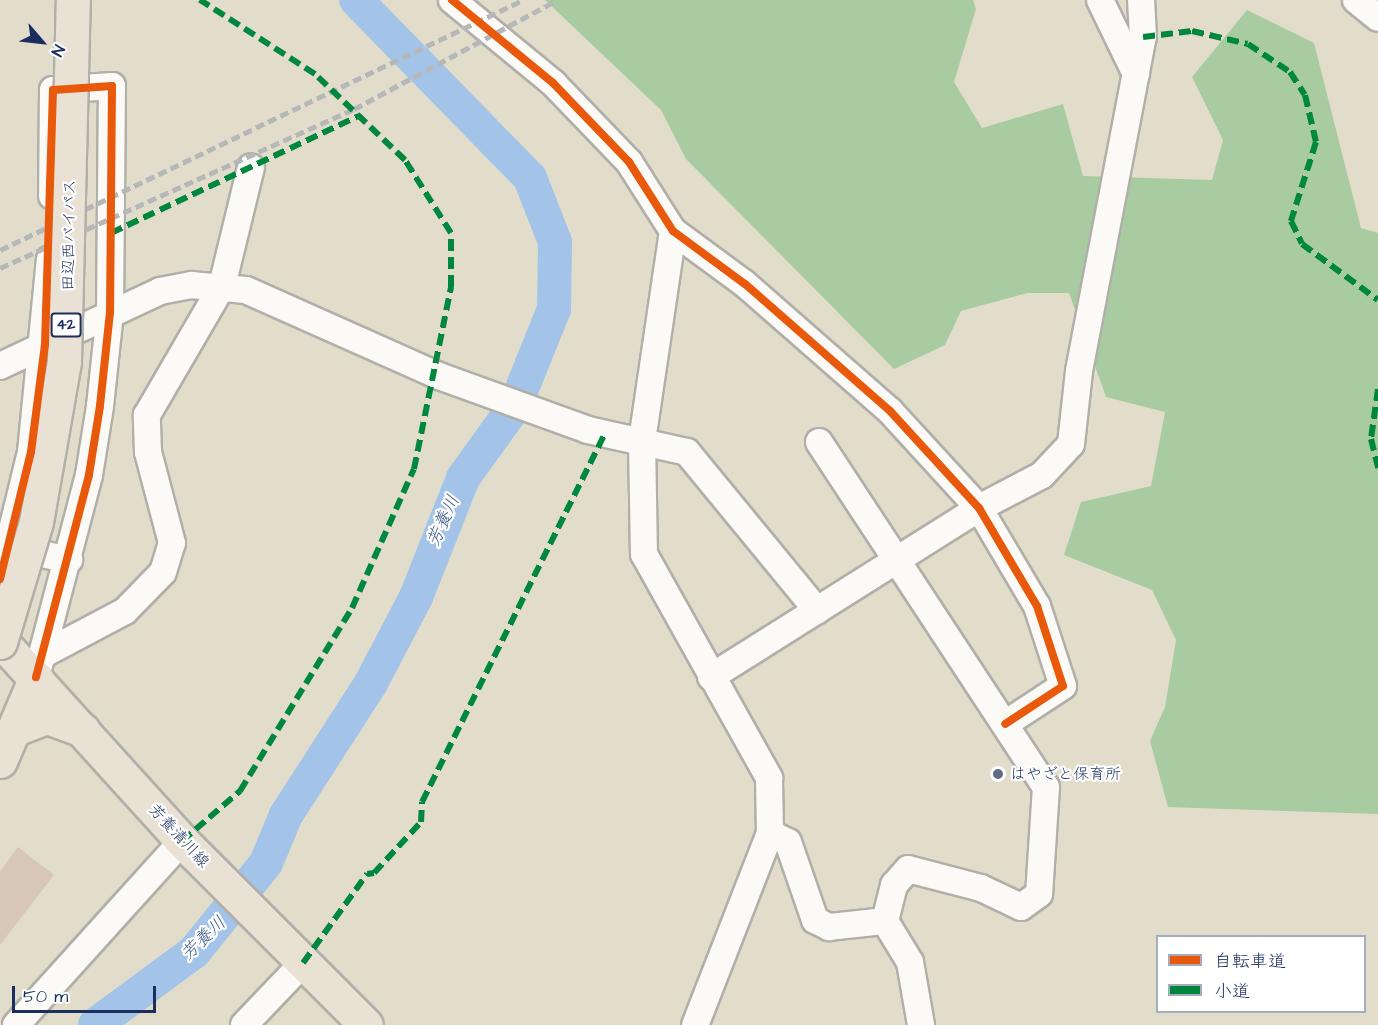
<!DOCTYPE html>
<html>
<head>
<meta charset="utf-8">
<style>
	body { margin:0 }
	#map { position:relative; width:1378px; height:1025px; overflow:hidden; background:#e2ddcb; font-family:"Architects Daughter","Klee One",sans-serif }
	div>[style] { position:absolute }
	[style*='--x'] { left:calc(var(--x)*1px); top:calc(var(--y)*1px); width:calc(var(--w)*1px); rotate:calc(var(--a)*1deg) }
	.forest>* { inset:0; background:#a9cba1 }
	.river>* { height:34px; margin:-17px; padding:0 17px; transform-origin:17px; border-radius:17px; background:#a3c4e8 }
	.building>* { inset:0; background:#d7c7b8 }
	.roads { filter:drop-shadow(2px 0 #b0afa8) drop-shadow(-2px 0 #b0afa8) drop-shadow(0 2px #b0afa8) drop-shadow(0 -2px #b0afa8) }
	.minor>* { height:26px; margin:-13px; padding:0 13px; transform-origin:13px; border-radius:13px; background:#fbfaf7 }
	.major>* { height:33px; margin:-16.5px; padding:0 16.5px; transform-origin:16.5px; border-radius:16.5px; background:#eae1d5 }
	.highway>* { height:33px; margin:-16.5px; padding:0 16.5px; transform-origin:16.5px; border-radius:16.5px; background:#eae1d5 }
	.rail>* { height:4.5px; margin-top:-2.25px; transform-origin:0; background:repeating-linear-gradient(90deg,#b5b7b9 0 9px,transparent 0 13.5px) }
	.bridges { filter:drop-shadow(2px 0 #b0afa8) drop-shadow(-2px 0 #b0afa8) drop-shadow(0 2px #b0afa8) drop-shadow(0 -2px #b0afa8) }
	.highway-bridge>* { height:33px; margin:-16.5px; padding:0 16.5px; transform-origin:16.5px; border-radius:16.5px; background:#eae1d5 }
	.quiet>* { height:6px; margin-top:-3px; transform-origin:0; background:repeating-linear-gradient(90deg,#00873e 0 12px,transparent 0 18px) }
	.cycleway>* { height:8px; margin:-4px; padding:0 4px; transform-origin:4px; border-radius:4px; background:#e8590c }
	.dots>* { width:16px; height:16px; translate:-50% -50%; box-sizing:border-box; border:3px solid #fff; border-radius:50% }
	span { translate:-50% -50%; white-space:nowrap; text-align:center; line-height:1.15; -webkit-text-stroke:4.5px #fff; paint-order:stroke }
	.shield-label span { padding:2px 4px; background:#fff; border:2px solid; border-radius:4px; -webkit-text-stroke-width:0 }
	.shield-label { font-size:15px; color:#1b2f5e; font-weight:700 }
	.street-label { font-size:16px; color:#1b2f5e }
	.poi-label { font-size:16px; color:#1b2f5e }
	.left { translate:0 -50%; text-align:left }
	.water-label { font-size:18px; color:#3c588b; font-style:italic }
	.legend { position:absolute; left:1156px; top:935px; width:210px; height:78px; box-sizing:border-box; background:#fff; border:2px solid #a4acbf; margin:0; padding:8px 10px; list-style:none; font-size:18px; color:#1b2f5e }
	.legend li { display:flex; align-items:center; gap:12px; height:30px }
	.legend b { width:30px; border:2px solid #a4acbf }
	.north { position:absolute; left:12px; top:12px; width:60px; height:60px; -webkit-text-stroke:4px #fff; paint-order:stroke; rotate:118deg; font-size:16px; font-weight:700; line-height:24px; text-align:center; color:#1b2f5e }
	.north::after { content:''; display:block; margin:auto; width:21px; height:27px; background:#1b2f5e; clip-path:polygon(50% 0,100% 100%,50% 72%,0 100%) }
	.scale { position:absolute; left:12px; top:986px; width:144px; height:27px; box-sizing:border-box; border:3px solid #1b2f5e; border-top:0; padding-left:8px; font-size:18px; line-height:21px; white-space:nowrap; color:#1b2f5e; -webkit-text-stroke:4px #fff; paint-order:stroke }
</style>
</head>
<body>
<div id="map">
	<div class="forest">
		<div style="clip-path:polygon(545px 0,973px 0,976px 9px,954px 82px,982px 128px,1063px 104px,1083px 176px,1212px 180px,1223px 140px,1192px 77px,1247px 10px,1314px 43px,1361px 228px,1378px 233px,1378px 814px,1168px 807px,1150px 741px,1165px 707px,1176px 640px,1152px 590px,1064px 555px,1081px 502px,1151px 486px,1165px 412px,1106px 397px,1069px 293px,1027px 293px,961px 311px,945px 345px,894px 369px,686px 159px,661px 110px)"></div>
	</div>
	<div class="river">
		<div style="--x:95;--y:1025;--w:123;--a:-36.4"></div>
		<div style="--x:194;--y:952;--w:114;--a:-51"></div>
		<div style="--x:266;--y:863;--w:52;--a:-67.4"></div>
		<div style="--x:286;--y:815;--w:157;--a:-57.2"></div>
		<div style="--x:371;--y:683;--w:97;--a:-62.4"></div>
		<div style="--x:416;--y:597;--w:128;--a:-68.4"></div>
		<div style="--x:463;--y:478;--w:89;--a:-54.2"></div>
		<div style="--x:515;--y:406;--w:105;--a:-68.1"></div>
		<div style="--x:554;--y:309;--w:67;--a:-89.1"></div>
		<div style="--x:555;--y:242;--w:69;--a:-111.3"></div>
		<div style="--x:530;--y:178;--w:249;--a:-134.3"></div>
	</div>
	<div class="building">
		<div style="clip-path:polygon(18px 847px,54px 875px,0 945px,0 871px)"></div>
	</div>
	<div class="roads">
		<div class="minor">
			<div style="--x:452;--y:0;--w:131;--a:39.4"></div>
			<div style="--x:553;--y:83;--w:110;--a:46.1"></div>
			<div style="--x:629;--y:162;--w:82;--a:57.5"></div>
			<div style="--x:673;--y:231;--w:89;--a:36.4"></div>
			<div style="--x:745;--y:284;--w:193;--a:41.2"></div>
			<div style="--x:890;--y:411;--w:132;--a:47.5"></div>
			<div style="--x:979;--y:508;--w:114;--a:59.4"></div>
			<div style="--x:1037;--y:606;--w:84;--a:72"></div>
			<div style="--x:1063;--y:686;--w:69;--a:146.8"></div>
			<div style="--x:1100;--y:0;--w:82;--a:64.1"></div>
			<div style="--x:1356;--y:0;--w:28;--a:39"></div>
			<div style="--x:673;--y:231;--w:212;--a:98.4"></div>
			<div style="--x:642;--y:441;--w:113;--a:89"></div>
			<div style="--x:644;--y:554;--w:257;--a:60.8"></div>
			<div style="--x:769;--y:778;--w:55;--a:89"></div>
			<div style="--x:770;--y:833;--w:206;--a:111.3"></div>
			<div style="--x:0;--y:366;--w:177;--a:-25.1"></div>
			<div style="--x:160;--y:291;--w:32;--a:-11"></div>
			<div style="--x:191;--y:285;--w:55;--a:5.2"></div>
			<div style="--x:246;--y:290;--w:211;--a:24"></div>
			<div style="--x:439;--y:376;--w:158;--a:19.9"></div>
			<div style="--x:588;--y:430;--w:101;--a:12.5"></div>
			<div style="--x:687;--y:452;--w:205;--a:50.6"></div>
			<div style="--x:819;--y:442;--w:413;--a:56.7"></div>
			<div style="--x:1046;--y:787;--w:107;--a:93.7"></div>
			<div style="--x:1039;--y:894;--w:22;--a:144"></div>
			<div style="--x:1021;--y:907;--w:44;--a:-154.6"></div>
			<div style="--x:981;--y:888;--w:75;--a:-165.4"></div>
			<div style="--x:908;--y:869;--w:21;--a:131"></div>
			<div style="--x:894;--y:885;--w:37;--a:104"></div>
			<div style="--x:885;--y:921;--w:48;--a:58.6"></div>
			<div style="--x:910;--y:962;--w:64;--a:80.1"></div>
			<div style="--x:15;--y:537;--w:27;--a:36"></div>
			<div style="--x:37;--y:553;--w:33;--a:12"></div>
			<div style="--x:0;--y:579;--w:131;--a:-76.3"></div>
			<div style="--x:31;--y:452;--w:194;--a:-84.4"></div>
			<div style="--x:42;--y:655;--w:94;--a:-27.9"></div>
			<div style="--x:125;--y:611;--w:54;--a:-45.7"></div>
			<div style="--x:163;--y:572;--w:30;--a:-73"></div>
			<div style="--x:172;--y:543;--w:94;--a:-104.8"></div>
			<div style="--x:148;--y:452;--w:37;--a:-92"></div>
			<div style="--x:147;--y:415;--w:149;--a:-59.8"></div>
			<div style="--x:222;--y:286;--w:122;--a:-76.3"></div>
			<div style="--x:36;--y:677;--w:209;--a:-75.3"></div>
			<div style="--x:89;--y:475;--w:70;--a:-80.9"></div>
			<div style="--x:100;--y:406;--w:95;--a:-83.9"></div>
			<div style="--x:110;--y:312;--w:226;--a:-89.5"></div>
			<div style="--x:112;--y:86;--w:59;--a:176.1"></div>
			<div style="--x:53;--y:90;--w:106;--a:90.5"></div>
			<div style="--x:711;--y:677;--w:317;--a:-32.2"></div>
			<div style="--x:979;--y:508;--w:71;--a:-27.6"></div>
			<div style="--x:1042;--y:475;--w:42;--a:-46.9"></div>
			<div style="--x:1071;--y:444;--w:73;--a:-83.7"></div>
			<div style="--x:1079;--y:371;--w:340;--a:-79.2"></div>
			<div style="--x:1143;--y:37;--w:37;--a:-93"></div>
			<div style="--x:770;--y:833;--w:20;--a:27"></div>
			<div style="--x:788;--y:842;--w:83;--a:70.9"></div>
			<div style="--x:815;--y:920;--w:16;--a:27"></div>
			<div style="--x:829;--y:927;--w:56;--a:-6.1"></div>
			<div style="--x:16;--y:1025;--w:248;--a:-47.9"></div>
			<div style="--x:244;--y:1025;--w:86;--a:-46.4"></div>
		</div>
		<div class="major">
			<div style="--x:0;--y:640;--w:271;--a:47.8"></div>
			<div style="--x:182;--y:841;--w:260;--a:45"></div>
		</div>
		<div class="highway">
			<div style="--x:15;--y:729;--w:34;--a:-21"></div>
			<div style="--x:47;--y:717;--w:38;--a:20"></div>
			<div style="--x:0;--y:761;--w:91;--a:-66.8"></div>
		</div>
	</div>
	<div class="rail">
		<div style="--x:0;--y:250;--w:580;--a:-25.55"></div>
		<div style="--x:0;--y:268;--w:388;--a:-24.2"></div>
		<div style="--x:354;--y:109;--w:225;--a:-28.2"></div>
	</div>
	<div class="bridges">
		<div class="highway-bridge">
			<div style="--x:0;--y:642;--w:125;--a:-73.3"></div>
			<div style="--x:36;--y:522;--w:163;--a:-80.1"></div>
			<div style="--x:64;--y:361;--w:361;--a:-88.6"></div>
		</div>
	</div>
	<div class="quiet">
		<div style="--x:1143;--y:37;--w:49;--a:-7"></div>
		<div style="--x:1192;--y:31;--w:57;--a:13.1"></div>
		<div style="--x:1248;--y:44;--w:50;--a:33.7"></div>
		<div style="--x:1290;--y:72;--w:27;--a:57"></div>
		<div style="--x:1305;--y:95;--w:48;--a:76.8"></div>
		<div style="--x:1316;--y:142;--w:83;--a:107.6"></div>
		<div style="--x:1291;--y:221;--w:25;--a:64"></div>
		<div style="--x:1302;--y:244;--w:94;--a:36.4"></div>
		<div style="--x:111;--y:233;--w:274;--a:-25.3"></div>
		<div style="--x:1378;--y:389;--w:50;--a:98"></div>
		<div style="--x:1371;--y:439;--w:30;--a:76"></div>
		<div style="--x:182;--y:841;--w:77;--a:-40.8"></div>
		<div style="--x:240;--y:791;--w:215;--a:-58.5"></div>
		<div style="--x:352;--y:608;--w:152;--a:-66"></div>
		<div style="--x:414;--y:469;--w:186;--a:-78.5"></div>
		<div style="--x:451;--y:287;--w:54;--a:-90"></div>
		<div style="--x:451;--y:233;--w:86;--a:-122.2"></div>
		<div style="--x:405;--y:160;--w:124;--a:-136.3"></div>
		<div style="--x:315;--y:74;--w:137;--a:-147.2"></div>
		<div style="--x:303;--y:963;--w:110;--a:-54.3"></div>
		<div style="--x:367;--y:874;--w:7;--a:-8"></div>
		<div style="--x:374;--y:873;--w:69;--a:-47.3"></div>
		<div style="--x:421;--y:822;--w:20;--a:-87"></div>
		<div style="--x:422;--y:802;--w:412;--a:-63.6"></div>
	</div>
	<div class="cycleway">
		<div style="--x:452;--y:0;--w:131;--a:39.4"></div>
		<div style="--x:553;--y:83;--w:110;--a:46.1"></div>
		<div style="--x:629;--y:162;--w:82;--a:57.5"></div>
		<div style="--x:673;--y:231;--w:89;--a:36.4"></div>
		<div style="--x:745;--y:284;--w:193;--a:41.2"></div>
		<div style="--x:890;--y:411;--w:132;--a:47.5"></div>
		<div style="--x:979;--y:508;--w:114;--a:59.4"></div>
		<div style="--x:1037;--y:606;--w:84;--a:72"></div>
		<div style="--x:1063;--y:686;--w:69;--a:146.8"></div>
		<div style="--x:0;--y:579;--w:131;--a:-76.3"></div>
		<div style="--x:31;--y:452;--w:109;--a:-82.6"></div>
		<div style="--x:45;--y:344;--w:254;--a:-88.2"></div>
		<div style="--x:53;--y:90;--w:59;--a:-3.9"></div>
		<div style="--x:112;--y:86;--w:226;--a:90.5"></div>
		<div style="--x:110;--y:312;--w:95;--a:96.1"></div>
		<div style="--x:100;--y:406;--w:70;--a:99.1"></div>
		<div style="--x:89;--y:475;--w:209;--a:104.7"></div>
	</div>
	<div class="dots">
		<div style="left:998px;top:774px;background:#616c84"></div>
	</div>
	<div class="shield-label">
		<span style="left:66px;top:325px">42</span>
	</div>
	<div class="street-label">
		<span style="left:69px;top:235px;rotate:-89deg">田辺西バイパス</span>
		<span style="left:179px;top:836px;rotate:47deg">芳養清川線</span>
	</div>
	<div class="poi-label">
		<span class="left" style="left:1010px;top:774px">はやざと保育所</span>
	</div>
	<div class="water-label">
		<span style="left:444px;top:521px;rotate:-66deg">芳養川</span>
		<span style="left:204px;top:939px;rotate:-44deg">芳養川</span>
	</div>
	<ul class="legend">
	<li><b style="height:8px;background:#e8590c"></b>自転車道</li>
	<li><b style="height:8px;background:#00873e"></b>小道</li>
	</ul>
	<div class="north">N</div>
	<div class="scale">50 m</div>
</div>
</body>
</html>
